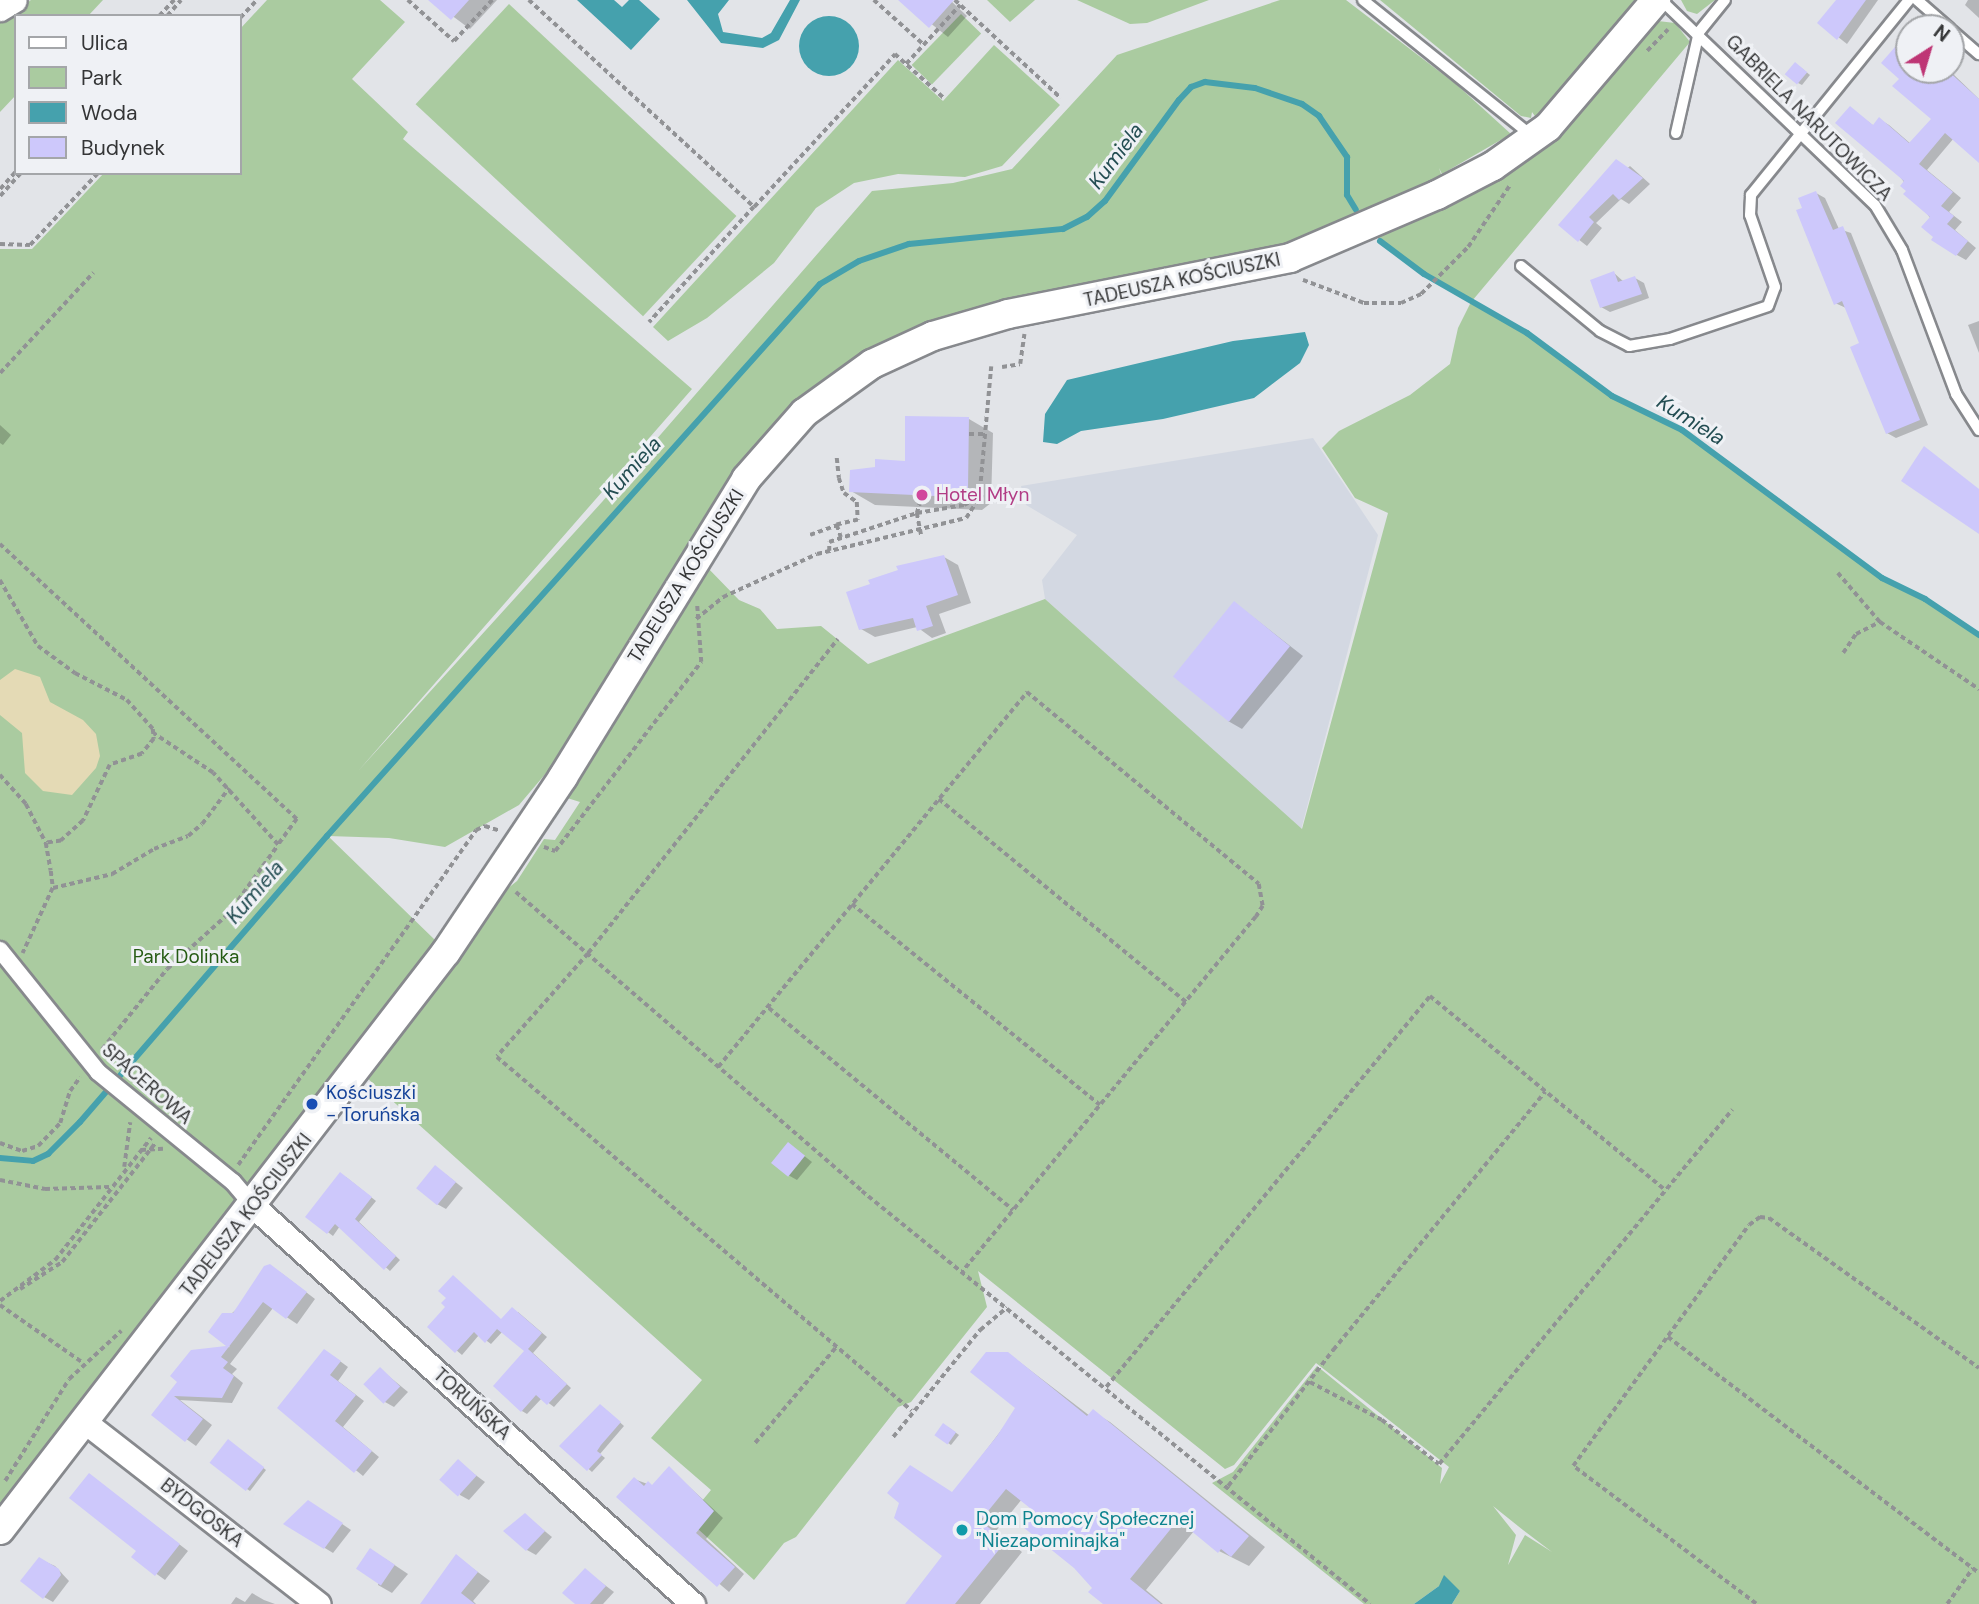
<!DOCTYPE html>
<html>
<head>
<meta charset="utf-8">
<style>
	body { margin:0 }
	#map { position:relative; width:1979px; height:1604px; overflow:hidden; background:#e2e4e8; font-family:"DM Sans",sans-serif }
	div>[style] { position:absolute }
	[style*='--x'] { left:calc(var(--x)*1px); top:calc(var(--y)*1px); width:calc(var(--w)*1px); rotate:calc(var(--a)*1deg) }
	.built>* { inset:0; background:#d3d8e2 }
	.green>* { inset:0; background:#aacba0; transform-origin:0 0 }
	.sand>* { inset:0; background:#e4dab5 }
	.water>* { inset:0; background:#45a1ad }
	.round { border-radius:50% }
	.shadow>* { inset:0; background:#0003 }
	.stream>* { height:6px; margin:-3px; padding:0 3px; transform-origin:3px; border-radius:3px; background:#45a1ad }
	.building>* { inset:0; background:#cdc8fb; transform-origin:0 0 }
	.path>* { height:3.5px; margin-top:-1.75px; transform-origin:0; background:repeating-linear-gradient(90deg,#919295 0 5px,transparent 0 8.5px) }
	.roads { filter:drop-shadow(2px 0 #87898d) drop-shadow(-2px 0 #87898d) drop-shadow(0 2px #87898d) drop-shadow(0 -2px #87898d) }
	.service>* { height:10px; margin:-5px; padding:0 5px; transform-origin:5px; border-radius:5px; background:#fff }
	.pedestrian>* { height:16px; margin:-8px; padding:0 8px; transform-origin:8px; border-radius:8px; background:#fff }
	.minor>* { height:23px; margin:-11.5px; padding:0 11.5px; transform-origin:11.5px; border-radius:11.5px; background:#fff }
	.tertiary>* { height:28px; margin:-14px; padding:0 14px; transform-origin:14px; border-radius:14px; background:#fff }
	.dots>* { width:19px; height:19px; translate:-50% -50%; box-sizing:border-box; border:4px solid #eff1f5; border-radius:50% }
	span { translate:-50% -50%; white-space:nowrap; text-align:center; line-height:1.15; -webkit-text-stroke:6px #eff1f5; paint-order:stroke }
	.street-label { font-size:19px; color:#343536 }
	.hotel-label { font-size:19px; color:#b23c85 }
	.left { translate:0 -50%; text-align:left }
	.park-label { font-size:19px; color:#255b13 }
	.transit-label { font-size:19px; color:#164399 }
	.culture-label { font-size:19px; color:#0d838f }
	.water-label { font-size:21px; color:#234d52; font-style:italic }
	.legend { position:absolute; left:14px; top:14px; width:228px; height:161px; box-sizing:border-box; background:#eff1f5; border:2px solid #a4a6a9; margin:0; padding:9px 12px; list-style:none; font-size:21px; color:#343536 }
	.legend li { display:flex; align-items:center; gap:14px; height:35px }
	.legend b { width:35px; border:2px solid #a4a6a9 }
	.north { position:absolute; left:1895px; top:14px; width:70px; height:70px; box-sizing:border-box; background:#eff1f5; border:2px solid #a4a6a9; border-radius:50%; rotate:37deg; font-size:19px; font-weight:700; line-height:28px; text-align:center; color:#343536 }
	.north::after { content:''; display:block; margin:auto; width:24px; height:32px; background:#be3675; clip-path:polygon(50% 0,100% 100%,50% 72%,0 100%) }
</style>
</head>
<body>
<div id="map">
	<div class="built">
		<div style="clip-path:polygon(1313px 438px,1378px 535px,1301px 830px,1045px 599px,1042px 580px,1077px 535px,1026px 505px,1021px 486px)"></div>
	</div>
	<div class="green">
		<div style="clip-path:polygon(31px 0,103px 0,88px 16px,16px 16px,16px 95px,0 112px,0 20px)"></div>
		<div style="clip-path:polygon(267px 0,380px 0,405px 22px,352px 79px,408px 132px,403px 139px,692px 389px,359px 770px,602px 502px,872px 191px,953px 183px,1012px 169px,1117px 55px,1280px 0,1346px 0,1457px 85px,1511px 134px,1442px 174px,1439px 168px,1443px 180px,1293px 245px,898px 337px,856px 360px,781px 417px,740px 467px,569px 746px,519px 805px,445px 847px,389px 838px,328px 836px,435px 940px,0 1514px,0 249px,32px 249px,104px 173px,240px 173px,240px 29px)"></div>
		<div style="clip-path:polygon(987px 0,1035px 0,1010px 22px)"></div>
		<div style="clip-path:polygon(1077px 0,1209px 0,1147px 23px,1130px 24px)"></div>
		<div style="clip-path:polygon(1380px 0,1641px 0,1537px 119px,1532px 112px,1531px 118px,1521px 116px)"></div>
		<div style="clip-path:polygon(1681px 0,1715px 0,1697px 14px,1687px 11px)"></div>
		<div style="left:509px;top:4px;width:311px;height:137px;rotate:43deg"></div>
		<div style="left:961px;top:14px;width:28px;height:71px;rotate:44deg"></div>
		<div style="clip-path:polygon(evenodd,1658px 21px,1675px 23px,1690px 42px,1472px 301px,1527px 333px,1612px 396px,1668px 421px,1881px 578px,1925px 599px,1979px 635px,1979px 1604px,1452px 1604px,1460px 1591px,1439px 1586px,1414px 1604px,1364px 1604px,1212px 1483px,1233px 1472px,1317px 1366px,1442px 1468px,1440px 1484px,1449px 1467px,1316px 1363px,1234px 1465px,1225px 1469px,978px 1271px,987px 1307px,911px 1402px,898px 1407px,796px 1537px,784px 1543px,754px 1580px,687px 1519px,711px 1490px,651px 1438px,702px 1380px,366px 1077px,501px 894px,517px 881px,544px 839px,555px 840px,580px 802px,564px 797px,705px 565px,739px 600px,760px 609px,777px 629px,821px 626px,868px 664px,1045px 599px,1302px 829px,1388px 513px,1355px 498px,1322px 448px,1339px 431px,1410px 395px,1450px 364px,1458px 328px,1471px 302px,1424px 274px,1375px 235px,1445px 203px,1658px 21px,1493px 1506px,1523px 1530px,1552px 1552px,1525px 1535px,1508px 1565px,1516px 1535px,1493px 1506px)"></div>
		<div style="clip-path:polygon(994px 45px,1060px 105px,1002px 166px,965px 177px,898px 174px,854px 183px,816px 208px,774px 263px,707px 318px,668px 341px,653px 327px,898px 60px,943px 101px)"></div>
	</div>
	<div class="sand">
		<div style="clip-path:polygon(15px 669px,40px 677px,50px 702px,83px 720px,96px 734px,100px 756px,96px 768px,72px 795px,43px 791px,25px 773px,22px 733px,0 715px,0 680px)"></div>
	</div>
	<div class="water">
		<div style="clip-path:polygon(577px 0,614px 0,622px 7px,629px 0,639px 0,660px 19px,631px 50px)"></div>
		<div style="clip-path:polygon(687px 0,729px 0,718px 14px,723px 32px,762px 38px,771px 33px,790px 0,800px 0,779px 40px,763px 48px,721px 43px)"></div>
		<div class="round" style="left:799px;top:16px;width:60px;height:60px"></div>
		<div style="clip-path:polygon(1305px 332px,1309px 345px,1300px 363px,1254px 398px,1163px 419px,1081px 431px,1057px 444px,1043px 442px,1045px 414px,1067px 380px,1233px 341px)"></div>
		<div style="clip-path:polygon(1444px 1575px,1460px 1591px,1452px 1604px,1414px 1604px,1439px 1586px)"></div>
	</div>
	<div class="shadow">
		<div style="clip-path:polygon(431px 0,497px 0,470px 29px)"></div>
		<div style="clip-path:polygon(901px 0,950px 0,967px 16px,948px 37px)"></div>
		<div style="clip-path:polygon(1837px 0,1878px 0,1847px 44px,1819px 22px)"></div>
		<div style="clip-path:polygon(1979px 0,1979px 18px,1965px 5px,1968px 0)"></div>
		<div style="clip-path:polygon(1909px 38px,1909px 70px,1949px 70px,1979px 99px,1979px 159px,1954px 138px,1927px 170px,1961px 198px,1949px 212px,1962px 222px,1955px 230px,1976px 248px,1966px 260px,1957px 255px,1850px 108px,1874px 126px,1879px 119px,1889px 125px,1911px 144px,1933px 119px,1901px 78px)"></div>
		<div style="clip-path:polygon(1799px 66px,1810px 75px,1802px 85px,1798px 83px)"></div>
		<div style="clip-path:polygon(1630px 166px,1650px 184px,1629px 204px,1621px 199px,1596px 223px,1602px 228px,1587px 246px,1560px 225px)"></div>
		<div style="clip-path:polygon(1816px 193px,1825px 198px,1839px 229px,1851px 233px,1928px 425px,1896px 438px,1887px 433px,1861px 344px,1846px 308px,1835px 303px,1804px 209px)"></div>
		<div style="clip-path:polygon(1614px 273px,1624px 282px,1635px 278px,1644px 283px,1649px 298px,1610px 312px,1601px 307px)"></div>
		<div style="clip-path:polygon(1979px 321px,1979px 353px,1968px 325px)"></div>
		<div style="clip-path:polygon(969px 419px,993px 433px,991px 503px,982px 510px,875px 505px,851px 491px,906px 463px)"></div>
		<div style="clip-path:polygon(0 425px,11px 435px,3px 445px,0 443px)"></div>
		<div style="clip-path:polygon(944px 557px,958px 565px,971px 603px,939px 614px,946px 633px,932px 638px,917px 627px,875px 637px,861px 629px,872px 585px)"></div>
		<div style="clip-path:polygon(1235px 603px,1303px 656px,1242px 729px,1228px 721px)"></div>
		<div style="clip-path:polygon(789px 1144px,812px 1162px,797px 1180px,788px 1175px)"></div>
		<div style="clip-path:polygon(444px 1173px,463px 1188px,446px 1209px,437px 1204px)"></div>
		<div style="clip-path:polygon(346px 1177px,376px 1201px,359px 1222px,400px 1260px,390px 1271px,340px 1226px,333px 1236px,308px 1217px)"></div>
		<div style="clip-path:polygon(280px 1272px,315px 1299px,297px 1324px,273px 1308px,230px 1364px,237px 1369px,232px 1374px,243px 1383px,232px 1403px,180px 1400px,212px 1425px,196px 1446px,153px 1415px,179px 1381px,192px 1351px,230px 1347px,210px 1332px)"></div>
		<div style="clip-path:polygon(518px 1312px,547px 1337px,533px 1353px,571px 1388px,554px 1407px,542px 1398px,527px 1414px,522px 1411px,527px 1351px,503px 1331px,491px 1344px,479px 1335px,462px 1355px,429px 1327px,503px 1321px)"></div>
		<div style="clip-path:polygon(1008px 1353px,1090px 1416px,1093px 1412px,1110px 1422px,1265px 1547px,1249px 1566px,1219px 1551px,1194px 1531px,1146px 1590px,1163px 1604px,1106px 1604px,1038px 1512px,1022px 1499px,996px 1531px,1022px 1552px,980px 1604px,907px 1604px,945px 1556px,953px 1494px,1018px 1408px)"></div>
		<div style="clip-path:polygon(333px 1356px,348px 1367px,338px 1381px,364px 1401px,343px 1427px,379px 1457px,363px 1476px,279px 1407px)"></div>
		<div style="clip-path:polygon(380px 1369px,408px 1392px,394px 1407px,385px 1402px)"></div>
		<div style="clip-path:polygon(604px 1408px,624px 1426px,600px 1454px,605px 1458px,592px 1472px,562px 1446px)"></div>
		<div style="clip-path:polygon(948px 1427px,959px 1435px,951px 1445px,948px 1443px)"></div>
		<div style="clip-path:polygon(232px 1444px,266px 1470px,250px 1491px,247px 1489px)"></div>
		<div style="clip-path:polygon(458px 1462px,485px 1482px,469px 1500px,460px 1495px)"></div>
		<div style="clip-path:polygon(669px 1468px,723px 1518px,706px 1539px,744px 1574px,729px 1592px,618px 1497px,634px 1479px,653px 1486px)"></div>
		<div style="clip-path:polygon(98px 1481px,188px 1551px,165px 1580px,133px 1557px,138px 1550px)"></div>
		<div style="clip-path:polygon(317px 1507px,351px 1530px,333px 1553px,286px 1524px)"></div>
		<div style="clip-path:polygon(525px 1515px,552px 1537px,536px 1555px,527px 1550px)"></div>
		<div style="clip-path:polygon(456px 1556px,490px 1581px,473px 1601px,476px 1604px,421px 1604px)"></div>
		<div style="clip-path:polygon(384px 1558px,408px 1574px,392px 1593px,378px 1585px)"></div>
		<div style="clip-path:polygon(39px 1559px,55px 1566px,69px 1581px,53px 1602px,44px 1597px)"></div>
		<div style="clip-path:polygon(585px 1570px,614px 1592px,603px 1604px,577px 1604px)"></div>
		<div style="clip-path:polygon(252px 1593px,264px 1600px,275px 1604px,231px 1604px,236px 1597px,245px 1602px)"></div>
	</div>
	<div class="stream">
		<div style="--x:1380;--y:241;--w:55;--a:36.9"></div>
		<div style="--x:1424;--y:274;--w:119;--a:29.8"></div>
		<div style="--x:1527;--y:333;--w:106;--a:36.5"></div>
		<div style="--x:1612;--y:396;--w:78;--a:25.9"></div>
		<div style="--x:1682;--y:430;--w:249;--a:36.5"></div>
		<div style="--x:1882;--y:578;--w:48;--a:26"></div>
		<div style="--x:1925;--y:599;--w:65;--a:33.7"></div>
		<div style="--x:0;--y:1158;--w:33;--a:5"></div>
		<div style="--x:33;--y:1161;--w:17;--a:-25"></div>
		<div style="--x:48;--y:1154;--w:45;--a:-45"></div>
		<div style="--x:80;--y:1122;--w:378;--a:-49.2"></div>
		<div style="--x:327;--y:836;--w:740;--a:-48.23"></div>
		<div style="--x:820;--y:284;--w:45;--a:-30.5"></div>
		<div style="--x:859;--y:261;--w:53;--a:-18.8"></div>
		<div style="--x:909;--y:244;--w:155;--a:-5.6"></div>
		<div style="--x:1063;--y:229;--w:27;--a:-27"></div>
		<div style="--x:1087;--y:217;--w:24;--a:-42"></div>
		<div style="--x:1105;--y:201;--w:125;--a:-53.8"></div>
		<div style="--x:1179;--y:100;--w:18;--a:-47"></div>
		<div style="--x:1191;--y:87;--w:15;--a:-20"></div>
		<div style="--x:1205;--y:82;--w:50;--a:6.8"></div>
		<div style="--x:1255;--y:88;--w:50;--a:18.8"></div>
		<div style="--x:1302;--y:104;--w:21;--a:35"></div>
		<div style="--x:1319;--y:116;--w:50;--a:55.7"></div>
		<div style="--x:1347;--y:157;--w:38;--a:90"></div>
		<div style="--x:1347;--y:195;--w:17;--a:59"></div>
	</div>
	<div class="building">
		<div style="clip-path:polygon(428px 0,469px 0,451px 20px)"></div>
		<div style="clip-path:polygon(898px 0,954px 0,929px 28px)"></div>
		<div style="clip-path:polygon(1836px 0,1866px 0,1837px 40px,1817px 23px)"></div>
		<div style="clip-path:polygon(1909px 31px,1909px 70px,1947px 70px,1979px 99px,1979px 163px,1945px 133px,1919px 164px,1953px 192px,1941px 206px,1954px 216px,1947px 224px,1968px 241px,1956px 256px,1931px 240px,1933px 237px,1921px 227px,1930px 217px,1903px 194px,1906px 191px,1900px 186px,1904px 181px,1835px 123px,1850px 106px,1873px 125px,1879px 117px,1909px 143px,1931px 119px,1892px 86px,1899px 79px,1881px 63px)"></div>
		<div style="left:1795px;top:62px;width:16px;height:16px;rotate:40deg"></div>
		<div style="clip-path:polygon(1616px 159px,1643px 178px,1619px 200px,1613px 194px,1589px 217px,1594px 222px,1578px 242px,1558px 225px)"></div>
		<div style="clip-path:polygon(1816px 191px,1833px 230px,1843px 226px,1920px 420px,1886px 434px,1850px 347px,1859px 343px,1842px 301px,1834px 305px,1796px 210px,1802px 208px,1798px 198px)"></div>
		<div style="clip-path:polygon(1614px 271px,1618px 282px,1635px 276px,1642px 294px,1600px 308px,1590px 280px)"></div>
		<div style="clip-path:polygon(905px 416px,969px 417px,968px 489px,957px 497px,849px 492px,850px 470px,875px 467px,875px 459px,905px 461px)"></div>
		<div style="clip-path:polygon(1924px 446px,1979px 489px,1979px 534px,1901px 481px)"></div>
		<div style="clip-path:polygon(944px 555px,958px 595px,926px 606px,933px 626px,917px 631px,913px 618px,859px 630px,846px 592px,870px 584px,868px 580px,898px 570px,896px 566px)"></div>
		<div style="left:1234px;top:601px;width:72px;height:97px;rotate:39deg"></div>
		<div style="left:788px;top:1142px;width:22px;height:27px;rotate:39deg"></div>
		<div style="left:435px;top:1165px;width:27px;height:30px;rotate:39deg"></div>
		<div style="clip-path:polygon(340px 1172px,372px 1197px,355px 1219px,396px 1256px,384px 1270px,335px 1224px,327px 1234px,305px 1217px)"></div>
		<div style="clip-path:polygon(270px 1264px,307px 1292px,286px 1319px,263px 1302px,221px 1357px,228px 1362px,223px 1368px,234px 1376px,222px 1398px,174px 1396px,203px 1419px,185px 1442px,151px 1415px,177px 1382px,170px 1376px,191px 1350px,226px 1346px,208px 1332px,222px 1313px,233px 1313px,264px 1266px)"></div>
		<div style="clip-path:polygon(453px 1275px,501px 1319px,512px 1307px,542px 1333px,528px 1349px,567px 1384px,547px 1405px,536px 1395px,521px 1412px,493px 1386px,524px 1351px,497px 1329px,485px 1343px,474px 1332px,455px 1353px,427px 1327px,445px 1307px,441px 1303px,446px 1298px,438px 1291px)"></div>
		<div style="clip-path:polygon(324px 1349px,341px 1361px,330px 1375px,356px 1395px,335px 1421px,372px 1451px,354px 1473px,277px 1408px)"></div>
		<div style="clip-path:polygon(986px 1352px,1008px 1352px,1087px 1416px,1093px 1409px,1249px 1536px,1231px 1557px,1221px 1549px,1218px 1553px,1178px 1520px,1130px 1579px,1161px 1604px,1103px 1604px,1088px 1592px,1092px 1588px,1074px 1568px,1023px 1527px,1035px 1512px,1006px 1489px,980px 1521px,1006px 1541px,955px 1604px,905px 1604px,942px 1556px,894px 1518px,899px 1503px,887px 1493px,910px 1465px,952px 1492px,997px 1436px,1015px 1408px,970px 1372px)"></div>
		<div style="left:380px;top:1367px;width:28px;height:24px;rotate:44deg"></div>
		<div style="clip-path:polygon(600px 1404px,621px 1422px,601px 1445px,597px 1451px,602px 1455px,587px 1471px,559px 1446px)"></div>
		<div style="left:943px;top:1423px;width:16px;height:15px;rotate:35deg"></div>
		<div style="left:228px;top:1439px;width:46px;height:30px;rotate:38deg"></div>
		<div style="left:458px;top:1459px;width:25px;height:28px;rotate:42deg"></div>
		<div style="clip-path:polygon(669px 1466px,714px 1511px,696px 1533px,735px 1567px,717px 1587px,616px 1497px,634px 1477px,644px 1486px,648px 1481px,652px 1485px)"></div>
		<div style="clip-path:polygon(89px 1473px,180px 1544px,155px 1576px,131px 1557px,136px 1551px,69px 1498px)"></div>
		<div style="clip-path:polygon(308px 1500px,343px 1523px,324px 1549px,283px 1524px)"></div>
		<div style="clip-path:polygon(525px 1513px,545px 1531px,526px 1551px,503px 1531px)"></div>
		<div style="left:370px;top:1548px;width:30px;height:25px;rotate:34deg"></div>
		<div style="clip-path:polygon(456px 1554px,478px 1572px,461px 1593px,475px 1604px,420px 1604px)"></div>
		<div style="clip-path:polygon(39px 1557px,59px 1569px,61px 1575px,43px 1599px,20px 1581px)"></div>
		<div style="clip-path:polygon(585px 1568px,606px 1586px,590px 1604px,575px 1604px,562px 1593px)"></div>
	</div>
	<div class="path">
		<div style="--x:408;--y:0;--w:62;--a:41.7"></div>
		<div style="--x:454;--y:41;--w:56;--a:-47.2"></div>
		<div style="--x:529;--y:0;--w:306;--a:42.6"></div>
		<div style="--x:754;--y:207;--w:156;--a:132.2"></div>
		<div style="--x:874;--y:0;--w:66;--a:41.9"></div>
		<div style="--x:955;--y:0;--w:144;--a:42.8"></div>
		<div style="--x:159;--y:16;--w:22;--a:-47"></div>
		<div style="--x:167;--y:16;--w:21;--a:-49"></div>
		<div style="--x:240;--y:18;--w:25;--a:-47"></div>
		<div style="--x:1647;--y:51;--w:30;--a:-46"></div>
		<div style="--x:906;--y:64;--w:80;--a:-47.5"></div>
		<div style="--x:0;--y:189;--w:24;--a:-48"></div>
		<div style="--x:0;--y:196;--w:31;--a:-48"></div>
		<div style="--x:754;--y:207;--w:208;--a:-47.3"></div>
		<div style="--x:895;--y:54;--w:67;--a:42"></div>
		<div style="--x:0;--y:244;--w:30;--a:2"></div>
		<div style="--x:30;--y:245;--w:99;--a:-46.6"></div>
		<div style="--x:1303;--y:280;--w:65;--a:20.7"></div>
		<div style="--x:1364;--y:303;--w:37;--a:0"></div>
		<div style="--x:1401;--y:303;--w:22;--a:-24"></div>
		<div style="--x:1421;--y:294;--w:66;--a:-45"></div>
		<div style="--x:1468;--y:247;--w:75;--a:-55.9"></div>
		<div style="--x:1002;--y:367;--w:18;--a:-9"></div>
		<div style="--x:1020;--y:364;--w:30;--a:-82"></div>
		<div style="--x:0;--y:373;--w:137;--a:-47.1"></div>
		<div style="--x:969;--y:434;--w:16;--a:0"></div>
		<div style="--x:837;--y:458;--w:20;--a:84"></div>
		<div style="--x:839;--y:478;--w:16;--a:72"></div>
		<div style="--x:844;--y:493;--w:16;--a:35"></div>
		<div style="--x:857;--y:502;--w:18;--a:87"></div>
		<div style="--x:858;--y:520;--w:22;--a:167"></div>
		<div style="--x:837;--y:525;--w:13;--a:72"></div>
		<div style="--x:921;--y:501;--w:13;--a:108"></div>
		<div style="--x:917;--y:513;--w:25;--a:79"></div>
		<div style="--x:810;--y:535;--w:29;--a:-20"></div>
		<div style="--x:0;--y:544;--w:405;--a:42.8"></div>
		<div style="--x:297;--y:819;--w:32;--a:126"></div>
		<div style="--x:829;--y:551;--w:9;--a:-90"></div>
		<div style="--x:829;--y:542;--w:93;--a:-18.2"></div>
		<div style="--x:917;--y:513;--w:48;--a:-9.7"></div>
		<div style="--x:964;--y:505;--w:27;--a:-27"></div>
		<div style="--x:1838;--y:573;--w:65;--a:49.4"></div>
		<div style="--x:1880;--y:622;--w:120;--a:34.1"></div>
		<div style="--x:0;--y:580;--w:76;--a:60.1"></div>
		<div style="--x:38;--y:646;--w:46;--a:36.1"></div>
		<div style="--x:75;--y:673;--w:59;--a:27.4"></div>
		<div style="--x:127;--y:700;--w:39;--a:48"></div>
		<div style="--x:153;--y:729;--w:10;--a:84"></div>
		<div style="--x:154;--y:739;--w:19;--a:129"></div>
		<div style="--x:142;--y:754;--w:34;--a:161"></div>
		<div style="--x:110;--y:765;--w:62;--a:115.7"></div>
		<div style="--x:83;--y:821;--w:30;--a:138"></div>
		<div style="--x:61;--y:841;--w:15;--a:172"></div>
		<div style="--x:696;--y:619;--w:35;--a:-39"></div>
		<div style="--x:723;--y:597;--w:103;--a:-24.6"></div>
		<div style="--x:817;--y:554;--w:153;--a:-13.6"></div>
		<div style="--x:966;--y:518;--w:24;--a:-57"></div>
		<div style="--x:979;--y:498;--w:132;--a:-84.8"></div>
		<div style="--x:1843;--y:653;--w:23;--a:-56"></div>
		<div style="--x:1856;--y:634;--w:27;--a:-27"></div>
		<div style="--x:0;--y:775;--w:39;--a:48"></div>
		<div style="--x:26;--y:804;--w:44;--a:62.9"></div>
		<div style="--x:46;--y:843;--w:28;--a:80"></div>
		<div style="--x:51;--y:871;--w:17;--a:83"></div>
		<div style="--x:53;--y:888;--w:72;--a:114.8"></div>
		<div style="--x:939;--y:799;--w:320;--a:39.4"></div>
		<div style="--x:544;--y:847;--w:12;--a:20"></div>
		<div style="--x:555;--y:851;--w:239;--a:-52.3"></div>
		<div style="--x:701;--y:662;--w:56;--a:-94.1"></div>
		<div style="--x:53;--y:888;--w:61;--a:-13.3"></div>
		<div style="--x:112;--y:874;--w:49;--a:-30.8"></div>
		<div style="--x:154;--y:849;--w:36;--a:-21"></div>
		<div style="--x:188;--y:836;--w:18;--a:-41"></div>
		<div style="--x:202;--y:824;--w:45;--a:-53.1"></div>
		<div style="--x:516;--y:892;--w:457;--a:40.8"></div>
		<div style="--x:862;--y:1191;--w:655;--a:39.11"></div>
		<div style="--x:852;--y:904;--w:319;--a:39"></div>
		<div style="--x:588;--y:953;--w:401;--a:-51.5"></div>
		<div style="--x:588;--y:954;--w:137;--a:131.5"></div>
		<div style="--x:497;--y:1057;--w:545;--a:40.46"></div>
		<div style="--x:769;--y:1008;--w:317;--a:39.6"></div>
		<div style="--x:102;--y:1049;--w:103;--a:-50.9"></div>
		<div style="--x:167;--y:969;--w:82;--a:-42"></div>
		<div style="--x:228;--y:914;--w:85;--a:-54.1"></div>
		<div style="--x:278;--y:845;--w:97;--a:-132.1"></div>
		<div style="--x:213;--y:773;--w:71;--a:-146.5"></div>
		<div style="--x:718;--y:1067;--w:486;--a:-50.5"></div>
		<div style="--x:1027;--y:692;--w:301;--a:39.6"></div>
		<div style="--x:1259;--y:884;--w:22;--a:80"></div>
		<div style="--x:1263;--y:906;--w:13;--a:122"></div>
		<div style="--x:1256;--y:917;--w:460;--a:129.6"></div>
		<div style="--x:0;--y:1143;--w:23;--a:20"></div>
		<div style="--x:22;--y:1151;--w:17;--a:-17"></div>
		<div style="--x:38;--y:1146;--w:32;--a:-46"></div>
		<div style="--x:60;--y:1123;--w:34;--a:-73"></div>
		<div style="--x:70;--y:1091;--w:17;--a:-54"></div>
		<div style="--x:141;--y:1150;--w:22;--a:-3"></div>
		<div style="--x:238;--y:1165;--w:411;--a:-54.6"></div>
		<div style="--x:476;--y:830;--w:10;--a:-24"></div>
		<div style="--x:485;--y:826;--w:16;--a:18"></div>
		<div style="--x:124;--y:1167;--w:45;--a:-82.4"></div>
		<div style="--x:0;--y:1180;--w:46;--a:11.3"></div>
		<div style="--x:45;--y:1189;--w:64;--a:-1.8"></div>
		<div style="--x:20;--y:1289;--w:50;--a:-32.7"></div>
		<div style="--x:62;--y:1262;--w:152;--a:-51.9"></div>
		<div style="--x:0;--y:1301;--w:69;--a:-36.7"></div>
		<div style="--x:55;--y:1260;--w:155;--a:-51.8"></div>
		<div style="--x:0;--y:1305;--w:100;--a:34.8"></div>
		<div style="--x:1668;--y:1337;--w:390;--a:37.2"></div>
		<div style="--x:1310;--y:1382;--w:81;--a:27.8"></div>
		<div style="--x:1382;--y:1420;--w:72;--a:37.7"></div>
		<div style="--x:1439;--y:1464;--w:460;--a:-50.4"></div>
		<div style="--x:1106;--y:1387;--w:508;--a:-50.35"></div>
		<div style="--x:1430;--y:996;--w:305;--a:39.5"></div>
		<div style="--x:893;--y:1437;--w:138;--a:-50.9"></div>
		<div style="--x:980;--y:1330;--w:35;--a:-40"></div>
		<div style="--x:755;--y:1443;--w:126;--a:-49.8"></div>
		<div style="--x:5;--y:1481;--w:120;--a:-57.9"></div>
		<div style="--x:69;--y:1379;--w:71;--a:-42.7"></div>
		<div style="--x:1228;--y:1486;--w:172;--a:-52.3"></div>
		<div style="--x:1333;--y:1350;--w:334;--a:-50.6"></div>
		<div style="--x:1756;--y:1604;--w:229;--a:-143"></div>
		<div style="--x:1573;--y:1466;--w:298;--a:-53.9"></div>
		<div style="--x:1749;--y:1225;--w:14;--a:-36"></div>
		<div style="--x:1760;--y:1217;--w:9;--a:6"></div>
		<div style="--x:1769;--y:1218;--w:258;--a:35.5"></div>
		<div style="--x:1947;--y:1604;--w:44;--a:-54.2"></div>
	</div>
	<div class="roads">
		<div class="service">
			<div style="--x:1363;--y:0;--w:217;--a:38.8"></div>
			<div style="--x:1661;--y:0;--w:296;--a:43.8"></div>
			<div style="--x:1875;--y:205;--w:52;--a:59"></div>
			<div style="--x:1902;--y:250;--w:154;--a:69.4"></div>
			<div style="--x:1956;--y:394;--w:43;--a:57.4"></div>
			<div style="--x:1917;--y:0;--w:43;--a:41.2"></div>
			<div style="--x:1951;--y:30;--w:37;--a:41"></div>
			<div style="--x:1676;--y:133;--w:104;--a:-77.2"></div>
			<div style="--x:1699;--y:32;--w:41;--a:-50.9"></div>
			<div style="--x:1521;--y:266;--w:102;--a:39.4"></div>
			<div style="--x:1600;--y:331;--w:33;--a:27"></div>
			<div style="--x:1629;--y:346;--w:42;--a:-9.7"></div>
			<div style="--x:1670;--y:339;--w:103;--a:-18.6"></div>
			<div style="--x:1768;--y:306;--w:20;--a:-70"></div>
			<div style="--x:1775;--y:287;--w:76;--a:-109.1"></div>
			<div style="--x:1750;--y:215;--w:20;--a:-87"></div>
			<div style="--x:1751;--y:195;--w:251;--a:-51"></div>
		</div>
		<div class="pedestrian">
			<div style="--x:0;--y:950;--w:156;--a:51.2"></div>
			<div style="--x:98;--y:1072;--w:174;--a:39.2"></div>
			<div style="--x:233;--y:1182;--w:30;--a:50"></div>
		</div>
		<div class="minor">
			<div style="--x:0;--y:9;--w:17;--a:-31"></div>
			<div style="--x:252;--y:1205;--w:595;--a:42.14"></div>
			<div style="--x:85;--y:1422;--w:296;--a:37.9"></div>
		</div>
		<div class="tertiary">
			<div style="--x:0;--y:1530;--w:730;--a:-52.35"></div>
			<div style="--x:446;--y:952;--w:211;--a:-56.2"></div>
			<div style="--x:563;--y:777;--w:350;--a:-58.4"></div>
			<div style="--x:746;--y:479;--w:88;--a:-48.7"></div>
			<div style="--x:804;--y:413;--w:84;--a:-35.8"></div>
			<div style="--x:872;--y:364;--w:67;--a:-24.7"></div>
			<div style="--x:933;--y:336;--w:78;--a:-16.3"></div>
			<div style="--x:1008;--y:314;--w:288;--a:-11.2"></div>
			<div style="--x:1290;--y:258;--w:160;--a:-23.2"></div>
			<div style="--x:1437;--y:195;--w:63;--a:-27.4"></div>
			<div style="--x:1493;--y:166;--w:67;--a:-35.3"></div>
			<div style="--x:1548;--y:127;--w:167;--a:-49.6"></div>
		</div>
	</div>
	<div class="dots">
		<div style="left:922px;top:495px;background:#d1479c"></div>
		<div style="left:312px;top:1104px;background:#1a4fb4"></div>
		<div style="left:962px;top:1530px;background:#0f9aa8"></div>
	</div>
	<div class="street-label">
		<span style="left:1809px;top:118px;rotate:45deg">GABRIELA NARUTOWICZA</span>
		<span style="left:1182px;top:280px;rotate:-12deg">TADEUSZA KOŚCIUSZKI</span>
		<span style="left:686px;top:576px;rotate:-58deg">TADEUSZA KOŚCIUSZKI</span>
		<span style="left:147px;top:1084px;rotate:41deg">SPACEROWA</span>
		<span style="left:246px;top:1215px;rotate:-52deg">TADEUSZA KOŚCIUSZKI</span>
		<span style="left:472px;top:1404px;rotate:42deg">TORUŃSKA</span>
		<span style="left:202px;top:1513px;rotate:38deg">BYDGOSKA</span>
	</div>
	<div class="hotel-label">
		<span class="left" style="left:936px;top:495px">Hotel Młyn</span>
	</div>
	<div class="park-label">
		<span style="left:186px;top:957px">Park Dolinka</span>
	</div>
	<div class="transit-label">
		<span class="left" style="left:326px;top:1104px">Kościuszki<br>- Toruńska</span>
	</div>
	<div class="culture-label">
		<span class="left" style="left:976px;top:1530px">Dom Pomocy Społecznej<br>"Niezapominajka"</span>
	</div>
	<div class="water-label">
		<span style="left:1116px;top:156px;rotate:-53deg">Kumiela</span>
		<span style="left:1691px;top:420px;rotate:32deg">Kumiela</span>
		<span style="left:632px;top:468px;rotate:-48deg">Kumiela</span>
		<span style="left:255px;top:892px;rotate:-49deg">Kumiela</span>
	</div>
	<ul class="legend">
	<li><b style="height:9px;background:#fff"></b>Ulica</li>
	<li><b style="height:19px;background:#aacba0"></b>Park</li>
	<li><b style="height:19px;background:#45a1ad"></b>Woda</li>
	<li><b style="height:19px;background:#cdc8fb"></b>Budynek</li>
	</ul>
	<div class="north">N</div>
</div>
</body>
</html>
